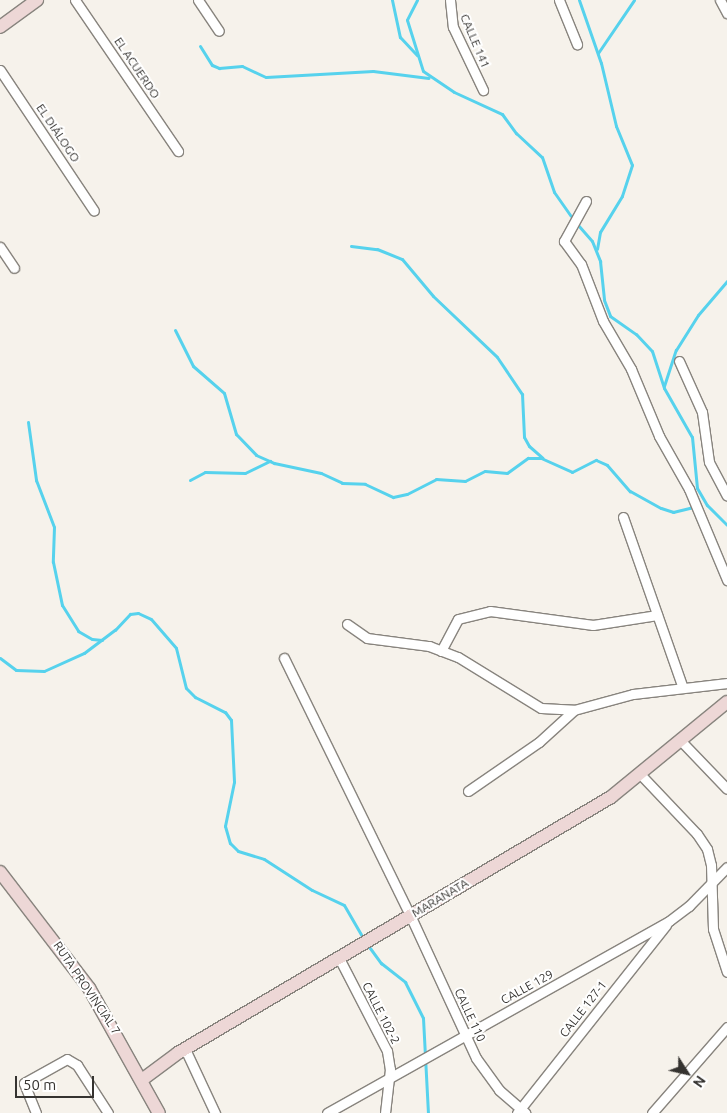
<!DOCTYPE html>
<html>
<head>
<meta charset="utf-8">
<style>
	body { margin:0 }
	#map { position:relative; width:727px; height:1113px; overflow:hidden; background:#f6f2eb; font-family:Ubuntu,sans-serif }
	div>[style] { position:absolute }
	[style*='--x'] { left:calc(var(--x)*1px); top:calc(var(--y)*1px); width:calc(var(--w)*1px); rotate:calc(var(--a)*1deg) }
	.stream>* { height:3px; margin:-1.5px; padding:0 1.5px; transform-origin:1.5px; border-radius:1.5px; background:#56d2ed }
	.roads { filter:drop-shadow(1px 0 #88847e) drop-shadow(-1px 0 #88847e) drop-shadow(0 1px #88847e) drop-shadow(0 -1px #88847e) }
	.street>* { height:9px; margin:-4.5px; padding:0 4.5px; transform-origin:4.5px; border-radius:4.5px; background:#fff }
	.secondary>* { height:12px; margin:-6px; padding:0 6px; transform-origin:6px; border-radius:6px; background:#edd7d6 }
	span { translate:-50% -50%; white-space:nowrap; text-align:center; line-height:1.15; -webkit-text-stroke:4px #fff; paint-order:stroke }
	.street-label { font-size:12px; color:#353330 }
	.north { position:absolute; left:662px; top:1048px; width:50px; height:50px; -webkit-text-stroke:4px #fff; paint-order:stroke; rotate:125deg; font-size:14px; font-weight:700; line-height:20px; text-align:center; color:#353330 }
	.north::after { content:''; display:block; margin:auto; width:18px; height:22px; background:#353330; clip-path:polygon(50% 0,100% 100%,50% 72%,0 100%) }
	.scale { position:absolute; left:15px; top:1076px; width:79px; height:22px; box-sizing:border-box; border:2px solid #353330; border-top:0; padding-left:6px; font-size:15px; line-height:18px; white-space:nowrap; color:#353330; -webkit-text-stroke:4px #fff; paint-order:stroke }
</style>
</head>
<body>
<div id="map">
	<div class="stream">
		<div style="--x:392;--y:0;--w:38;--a:78"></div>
		<div style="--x:400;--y:37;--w:25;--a:47"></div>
		<div style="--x:417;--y:0;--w:22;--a:117"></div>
		<div style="--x:407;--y:20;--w:53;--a:72.6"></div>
		<div style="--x:423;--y:71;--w:37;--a:34"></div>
		<div style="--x:454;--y:92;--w:53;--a:24.6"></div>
		<div style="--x:502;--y:114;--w:24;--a:54"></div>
		<div style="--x:516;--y:133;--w:35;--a:43"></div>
		<div style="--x:542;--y:157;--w:37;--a:71"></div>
		<div style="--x:554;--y:192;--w:29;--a:55"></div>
		<div style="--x:579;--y:0;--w:67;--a:70.8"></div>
		<div style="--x:601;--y:63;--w:65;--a:76.6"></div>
		<div style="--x:616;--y:126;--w:42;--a:67.7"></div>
		<div style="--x:632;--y:165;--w:33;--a:108"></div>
		<div style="--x:622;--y:196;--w:42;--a:121.4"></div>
		<div style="--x:600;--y:232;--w:17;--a:100"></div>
		<div style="--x:200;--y:46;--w:22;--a:58"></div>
		<div style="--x:212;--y:65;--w:8;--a:23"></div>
		<div style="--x:219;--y:68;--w:23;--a:-5"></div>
		<div style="--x:242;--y:66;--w:26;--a:25"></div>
		<div style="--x:266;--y:77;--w:107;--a:-3.2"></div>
		<div style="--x:373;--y:71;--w:56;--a:7.1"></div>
		<div style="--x:598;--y:53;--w:64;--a:-55.8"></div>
		<div style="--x:578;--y:225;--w:21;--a:49"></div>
		<div style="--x:592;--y:241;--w:22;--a:68"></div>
		<div style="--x:600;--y:261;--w:39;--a:84"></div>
		<div style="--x:604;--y:300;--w:17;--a:69"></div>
		<div style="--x:610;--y:316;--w:32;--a:35"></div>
		<div style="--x:636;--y:334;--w:23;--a:47"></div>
		<div style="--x:652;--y:351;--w:39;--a:72"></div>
		<div style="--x:664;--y:388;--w:56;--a:60.3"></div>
		<div style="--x:692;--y:437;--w:51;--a:84.4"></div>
		<div style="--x:697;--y:488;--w:20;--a:60"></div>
		<div style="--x:707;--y:505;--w:28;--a:45"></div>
		<div style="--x:351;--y:246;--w:26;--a:7"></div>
		<div style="--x:377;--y:249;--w:27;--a:22"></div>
		<div style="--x:402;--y:259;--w:48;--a:50"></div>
		<div style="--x:433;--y:296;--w:88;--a:43.6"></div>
		<div style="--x:497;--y:357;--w:45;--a:56"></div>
		<div style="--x:522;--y:394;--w:43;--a:87.3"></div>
		<div style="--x:524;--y:437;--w:10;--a:61"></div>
		<div style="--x:529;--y:446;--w:18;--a:41"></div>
		<div style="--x:175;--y:330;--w:40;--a:63.4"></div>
		<div style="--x:193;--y:366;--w:41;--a:41.1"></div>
		<div style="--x:224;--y:393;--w:43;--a:73.7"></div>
		<div style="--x:236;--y:434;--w:29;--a:46"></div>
		<div style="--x:256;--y:455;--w:20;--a:24"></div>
		<div style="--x:274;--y:463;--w:48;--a:12"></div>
		<div style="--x:321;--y:473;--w:23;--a:25"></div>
		<div style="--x:342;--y:483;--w:23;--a:2"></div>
		<div style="--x:365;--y:484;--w:31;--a:25"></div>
		<div style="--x:393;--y:497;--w:14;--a:-12"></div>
		<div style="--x:407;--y:494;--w:33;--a:-27"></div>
		<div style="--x:436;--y:479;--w:29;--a:4"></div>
		<div style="--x:465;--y:481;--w:22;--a:-27"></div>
		<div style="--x:485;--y:471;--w:22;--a:5"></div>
		<div style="--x:507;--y:473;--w:26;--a:-36"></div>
		<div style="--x:528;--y:458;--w:13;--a:0"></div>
		<div style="--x:541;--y:458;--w:34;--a:24"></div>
		<div style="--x:572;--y:472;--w:27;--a:-27"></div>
		<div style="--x:596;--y:460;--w:12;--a:24"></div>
		<div style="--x:607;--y:465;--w:35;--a:49"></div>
		<div style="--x:630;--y:491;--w:35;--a:29"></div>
		<div style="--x:661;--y:508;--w:13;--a:18"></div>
		<div style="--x:673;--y:512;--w:21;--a:-14"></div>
		<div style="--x:664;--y:386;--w:38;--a:-72"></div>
		<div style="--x:676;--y:350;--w:41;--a:-57.8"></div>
		<div style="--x:698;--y:315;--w:45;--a:-49.5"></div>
		<div style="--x:28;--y:422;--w:59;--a:82.1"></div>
		<div style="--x:36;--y:480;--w:50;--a:69"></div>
		<div style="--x:54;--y:527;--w:35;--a:92"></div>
		<div style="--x:53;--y:562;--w:44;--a:78.2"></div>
		<div style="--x:62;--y:605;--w:31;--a:58"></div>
		<div style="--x:78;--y:631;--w:16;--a:30"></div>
		<div style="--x:92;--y:639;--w:10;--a:6"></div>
		<div style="--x:190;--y:480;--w:17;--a:-28"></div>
		<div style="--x:205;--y:472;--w:40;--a:1.4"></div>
		<div style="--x:245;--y:473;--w:28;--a:-26"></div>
		<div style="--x:0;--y:658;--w:20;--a:37"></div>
		<div style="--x:16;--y:670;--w:28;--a:2"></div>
		<div style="--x:44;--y:671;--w:44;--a:-24.2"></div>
		<div style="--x:84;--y:653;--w:39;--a:-37"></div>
		<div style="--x:115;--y:630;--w:22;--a:-47"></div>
		<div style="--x:130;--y:614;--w:8;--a:-7"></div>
		<div style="--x:138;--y:613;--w:14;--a:25"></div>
		<div style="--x:151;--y:619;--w:38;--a:49"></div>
		<div style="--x:176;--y:648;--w:41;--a:76"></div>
		<div style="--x:186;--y:688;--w:13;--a:45"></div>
		<div style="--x:195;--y:697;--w:34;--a:27"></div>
		<div style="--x:225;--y:712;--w:10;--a:53"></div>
		<div style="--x:231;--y:720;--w:62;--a:87.2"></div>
		<div style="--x:234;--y:782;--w:45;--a:101.6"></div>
		<div style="--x:225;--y:826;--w:18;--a:74"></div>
		<div style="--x:230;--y:843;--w:11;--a:45"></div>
		<div style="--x:238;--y:851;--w:27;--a:17"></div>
		<div style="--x:264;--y:859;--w:57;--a:32.9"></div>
		<div style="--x:312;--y:890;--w:35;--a:25"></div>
		<div style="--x:344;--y:905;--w:39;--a:60"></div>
		<div style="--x:367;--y:944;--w:24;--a:54"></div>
		<div style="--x:381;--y:963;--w:31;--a:38"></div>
		<div style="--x:405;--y:982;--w:40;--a:63.4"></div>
		<div style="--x:423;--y:1018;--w:95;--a:87"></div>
	</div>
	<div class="roads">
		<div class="street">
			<div style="--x:75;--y:0;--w:183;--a:55.7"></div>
			<div style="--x:198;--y:0;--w:37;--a:56"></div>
			<div style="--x:450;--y:0;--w:27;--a:84"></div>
			<div style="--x:453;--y:27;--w:70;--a:64.5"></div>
			<div style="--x:559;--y:0;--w:48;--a:67.8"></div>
			<div style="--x:720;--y:0;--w:15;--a:62"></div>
			<div style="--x:0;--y:70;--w:169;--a:56.3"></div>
			<div style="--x:586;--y:201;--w:46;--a:118.8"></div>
			<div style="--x:564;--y:241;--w:29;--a:54"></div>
			<div style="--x:581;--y:264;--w:61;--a:68.9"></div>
			<div style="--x:603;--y:321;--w:56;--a:59.7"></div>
			<div style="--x:631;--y:369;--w:73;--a:67.3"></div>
			<div style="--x:659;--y:436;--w:61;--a:60.5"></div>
			<div style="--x:689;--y:489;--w:99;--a:67.3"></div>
			<div style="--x:0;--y:247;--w:25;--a:56"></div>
			<div style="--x:679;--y:361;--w:56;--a:65.7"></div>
			<div style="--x:702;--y:412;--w:50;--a:82"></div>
			<div style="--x:709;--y:462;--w:38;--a:62"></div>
			<div style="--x:623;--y:517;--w:181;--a:70.7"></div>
			<div style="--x:347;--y:624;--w:24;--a:35"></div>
			<div style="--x:367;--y:638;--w:63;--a:7.4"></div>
			<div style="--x:429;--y:646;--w:31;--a:21"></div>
			<div style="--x:458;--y:657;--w:97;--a:31.6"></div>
			<div style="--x:541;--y:708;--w:33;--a:3"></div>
			<div style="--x:574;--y:710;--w:61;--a:-15.2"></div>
			<div style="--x:633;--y:694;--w:95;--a:-6.7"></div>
			<div style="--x:441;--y:651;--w:36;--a:-62"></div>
			<div style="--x:458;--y:619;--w:33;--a:-14"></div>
			<div style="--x:490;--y:611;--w:104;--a:7.7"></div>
			<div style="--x:593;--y:625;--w:65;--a:-8.9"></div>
			<div style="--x:284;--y:658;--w:286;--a:63.9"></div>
			<div style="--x:410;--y:915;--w:157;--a:65.2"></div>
			<div style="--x:476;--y:1058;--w:39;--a:54"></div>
			<div style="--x:499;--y:1090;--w:35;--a:41"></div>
			<div style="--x:681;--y:741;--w:66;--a:46.2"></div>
			<div style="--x:641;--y:775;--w:81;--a:46.5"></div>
			<div style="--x:697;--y:834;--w:18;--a:56"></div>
			<div style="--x:707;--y:849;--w:16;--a:76"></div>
			<div style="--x:711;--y:865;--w:64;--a:88.2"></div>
			<div style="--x:713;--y:929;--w:45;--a:72"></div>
			<div style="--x:468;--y:791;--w:86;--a:-34.6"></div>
			<div style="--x:539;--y:742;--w:47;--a:-42.4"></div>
			<div style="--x:339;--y:958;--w:105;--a:62.7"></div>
			<div style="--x:387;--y:1051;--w:18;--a:81"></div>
			<div style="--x:390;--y:1069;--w:44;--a:96.5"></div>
			<div style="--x:185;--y:1049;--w:71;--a:64.9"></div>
			<div style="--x:36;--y:1113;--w:32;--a:-112"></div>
			<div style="--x:24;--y:1083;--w:49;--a:-29.2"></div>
			<div style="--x:67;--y:1059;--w:12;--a:31"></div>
			<div style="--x:77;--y:1065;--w:57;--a:57.1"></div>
			<div style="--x:327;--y:1113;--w:392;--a:-29.3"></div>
			<div style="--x:669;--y:921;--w:25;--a:-37"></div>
			<div style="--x:689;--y:906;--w:54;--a:-45.7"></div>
			<div style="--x:517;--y:1113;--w:240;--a:-51.6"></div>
			<div style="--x:652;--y:1113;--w:114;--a:-48.9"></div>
		</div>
		<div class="secondary">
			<div style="--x:0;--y:27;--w:46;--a:-36.1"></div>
			<div style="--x:0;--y:872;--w:146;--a:52.5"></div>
			<div style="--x:89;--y:988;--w:143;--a:60.8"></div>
			<div style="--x:143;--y:1079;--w:44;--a:-36.6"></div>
			<div style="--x:178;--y:1053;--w:503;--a:-30.59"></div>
			<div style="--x:611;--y:797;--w:150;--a:-39.3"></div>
		</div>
	</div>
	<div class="street-label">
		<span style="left:475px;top:41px;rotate:67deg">CALLE 141</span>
		<span style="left:137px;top:68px;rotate:56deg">EL ACUERDO</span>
		<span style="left:58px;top:133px;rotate:56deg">EL DIÁLOGO</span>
		<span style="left:440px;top:898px;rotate:-31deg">MARANATA</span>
		<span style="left:527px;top:987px;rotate:-29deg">CALLE 129</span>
		<span style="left:87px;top:988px;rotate:56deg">RUTA PROVINCIAL 7</span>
		<span style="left:583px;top:1009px;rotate:-52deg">CALLE 127-1</span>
		<span style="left:381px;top:1013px;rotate:63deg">CALLE 102-2</span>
		<span style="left:470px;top:1015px;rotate:65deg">CALLE 110</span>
	</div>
	<div class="north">N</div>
	<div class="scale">50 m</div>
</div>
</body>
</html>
